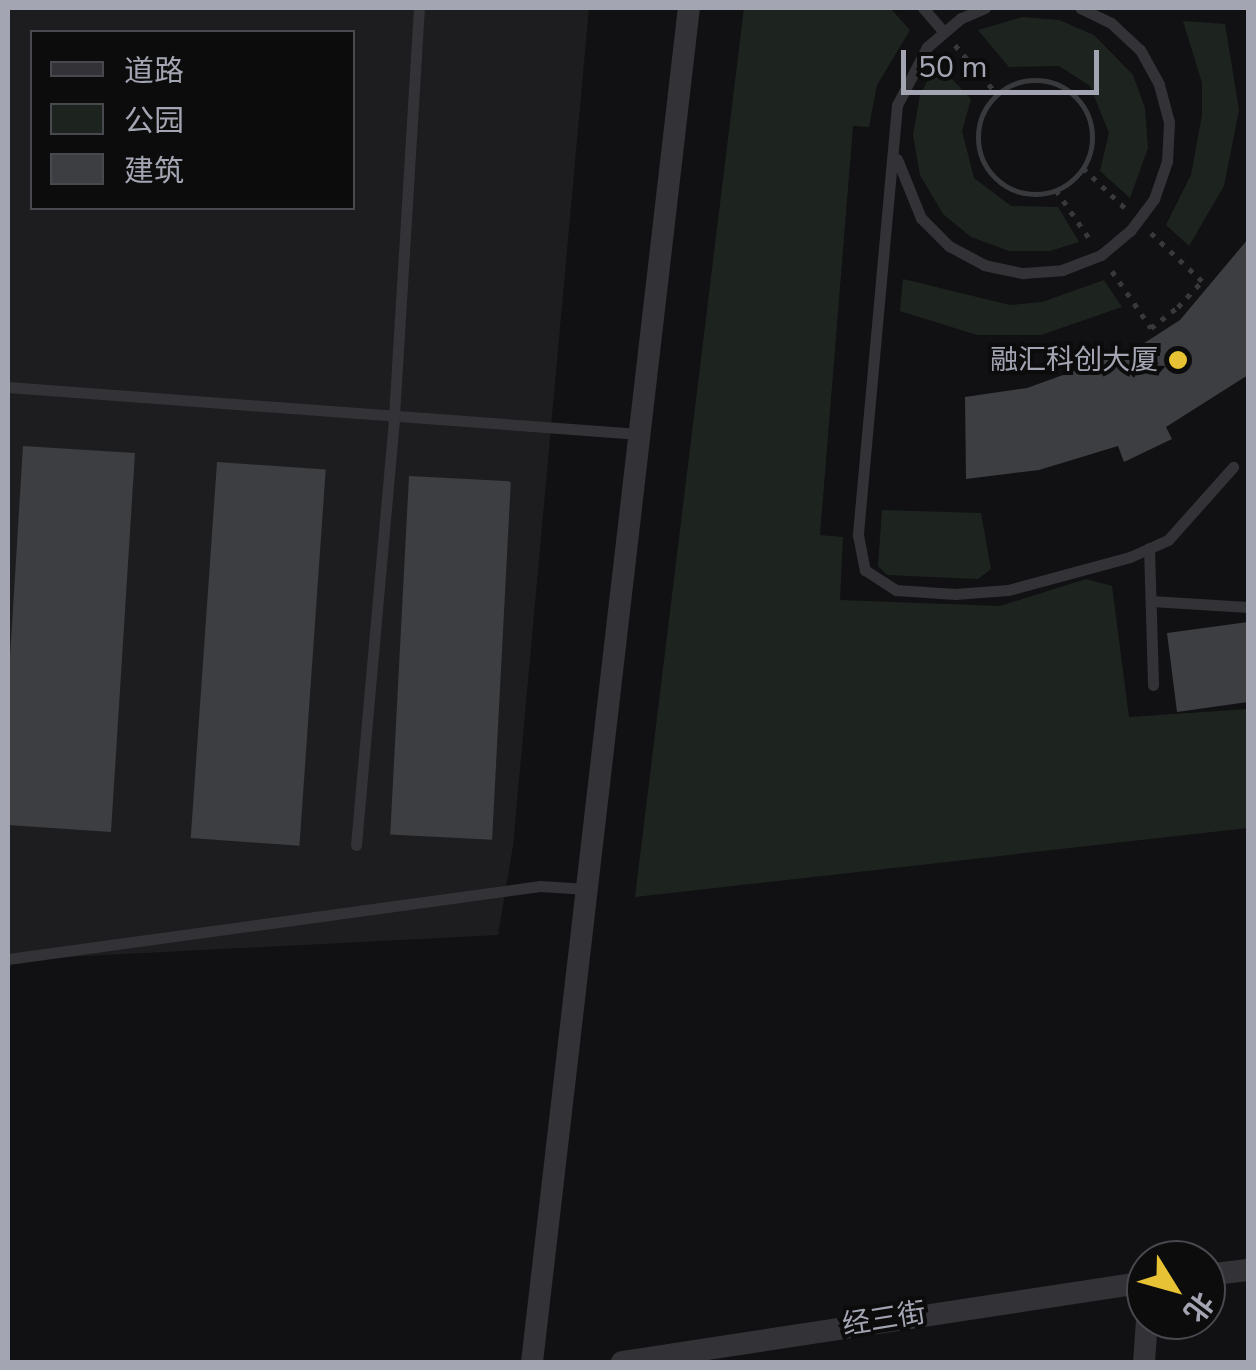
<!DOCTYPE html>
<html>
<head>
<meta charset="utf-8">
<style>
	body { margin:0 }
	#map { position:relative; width:1256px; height:1370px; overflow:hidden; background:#111012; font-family:"Nunito Sans","Noto Sans SC",sans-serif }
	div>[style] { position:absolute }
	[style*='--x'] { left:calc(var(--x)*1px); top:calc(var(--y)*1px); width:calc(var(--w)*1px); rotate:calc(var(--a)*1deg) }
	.built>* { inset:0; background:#1d1d1f }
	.green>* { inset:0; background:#1d241f }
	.building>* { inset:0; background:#3d3e42; transform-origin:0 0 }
	.path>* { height:5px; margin-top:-2.5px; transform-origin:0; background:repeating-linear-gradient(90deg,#38393d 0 5px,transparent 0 13px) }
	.path>.ring { margin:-2.5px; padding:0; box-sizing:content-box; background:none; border:5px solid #38393d; border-radius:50% }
	.service>* { height:11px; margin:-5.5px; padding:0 5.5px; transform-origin:5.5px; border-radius:5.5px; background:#323237 }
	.minor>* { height:22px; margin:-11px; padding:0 11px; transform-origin:11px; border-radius:11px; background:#323237 }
	.dots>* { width:28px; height:28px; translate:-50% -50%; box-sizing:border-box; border:5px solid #0c0c0d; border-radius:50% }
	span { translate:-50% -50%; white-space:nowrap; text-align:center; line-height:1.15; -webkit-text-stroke:8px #0c0c0d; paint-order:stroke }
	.poi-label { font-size:28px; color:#a3a5b2 }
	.right { translate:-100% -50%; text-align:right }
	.street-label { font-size:28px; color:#a3a5b2 }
	.frame { position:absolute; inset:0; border:10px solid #a3a5b2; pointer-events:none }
	.legend { position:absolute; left:30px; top:30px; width:325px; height:180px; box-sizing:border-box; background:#0c0c0d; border:2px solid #48494f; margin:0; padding:12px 18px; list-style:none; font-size:30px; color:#a3a5b2 }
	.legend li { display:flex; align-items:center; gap:20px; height:50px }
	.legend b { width:50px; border:2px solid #48494f }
	.north { position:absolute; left:1126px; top:1240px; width:100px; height:100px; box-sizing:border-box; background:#0c0c0d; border:2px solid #48494f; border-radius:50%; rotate:127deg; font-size:28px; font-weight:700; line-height:40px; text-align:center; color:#a3a5b2 }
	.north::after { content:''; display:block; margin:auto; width:35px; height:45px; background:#e6c234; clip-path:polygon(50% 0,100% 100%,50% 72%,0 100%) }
	.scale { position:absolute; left:901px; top:50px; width:198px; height:45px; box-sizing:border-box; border:5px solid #a3a5b2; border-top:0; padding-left:12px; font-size:30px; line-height:35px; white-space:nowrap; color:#a3a5b2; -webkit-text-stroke:8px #0c0c0d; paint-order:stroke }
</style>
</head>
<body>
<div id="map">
	<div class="built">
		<div style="clip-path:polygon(evenodd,8px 8px,589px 8px,513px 846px,498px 935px,8px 960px,8px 8px,32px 32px,352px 32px,352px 208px,32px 208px,32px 32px)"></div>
	</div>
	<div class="green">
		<div style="clip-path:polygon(744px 8px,890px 8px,910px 30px,877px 85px,869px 127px,853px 126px,820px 535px,843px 537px,840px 600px,1000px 606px,1086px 579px,1112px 586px,1129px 717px,1248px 709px,1248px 828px,635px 897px)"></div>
		<div style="clip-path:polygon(1022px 17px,1059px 20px,1094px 35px,1133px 75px,1145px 108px,1148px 148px,1130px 198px,1100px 171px,1109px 133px,1090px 86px,1059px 66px,1009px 67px,978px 30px)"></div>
		<div style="clip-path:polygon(1183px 21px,1225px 24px,1239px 110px,1224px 186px,1189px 246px,1166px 225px,1191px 175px,1202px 115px,1202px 83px)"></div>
		<div style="clip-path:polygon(937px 63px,971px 99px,962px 131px,974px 178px,1011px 206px,1058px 207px,1079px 242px,1050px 251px,1009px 251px,971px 237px,943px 214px,920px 175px,913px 135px,920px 95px)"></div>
		<div style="clip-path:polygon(903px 279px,1010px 305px,1042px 302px,1104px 280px,1122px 307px,1041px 335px,977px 335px,900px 311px)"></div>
		<div style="clip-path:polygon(882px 510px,981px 513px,991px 569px,978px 579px,887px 575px,878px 566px)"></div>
	</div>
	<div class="building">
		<div style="clip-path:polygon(1248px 239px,1248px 375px,1166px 427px,1172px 439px,1124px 462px,1118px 446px,1039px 470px,966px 479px,965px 397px,1027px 388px,1135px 349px,1180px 320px)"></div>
		<div style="clip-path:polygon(23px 446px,135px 453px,111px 832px,8px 825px,8px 690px)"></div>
		<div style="left:217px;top:462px;width:109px;height:377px;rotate:4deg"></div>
		<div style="left:409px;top:476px;width:102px;height:359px;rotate:3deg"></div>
		<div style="clip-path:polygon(1248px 622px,1248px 702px,1177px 712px,1167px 633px)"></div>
	</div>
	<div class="path">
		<div style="--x:955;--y:45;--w:65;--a:49.4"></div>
		<div class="ring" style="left:978px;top:80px;width:109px;height:109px"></div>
		<div style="--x:1083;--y:168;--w:58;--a:43.6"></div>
		<div style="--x:1056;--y:190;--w:62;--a:55.5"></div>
		<div style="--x:1112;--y:271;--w:69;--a:55.6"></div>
		<div style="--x:1151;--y:328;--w:34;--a:-38"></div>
		<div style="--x:1178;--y:307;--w:35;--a:-47"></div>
		<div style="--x:1202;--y:281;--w:70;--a:-136.7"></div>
	</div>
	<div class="service">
		<div style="--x:923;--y:8;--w:30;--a:49"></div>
		<div style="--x:985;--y:8;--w:26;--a:157"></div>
		<div style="--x:961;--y:18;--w:45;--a:139.5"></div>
		<div style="--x:927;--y:47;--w:65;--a:117.3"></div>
		<div style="--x:897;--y:105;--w:432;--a:95.2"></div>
		<div style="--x:858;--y:535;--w:36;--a:79"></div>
		<div style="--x:865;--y:570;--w:37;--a:33"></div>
		<div style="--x:896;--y:590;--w:59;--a:3.9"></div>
		<div style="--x:955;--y:594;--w:53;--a:-4.3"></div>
		<div style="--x:1008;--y:590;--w:126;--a:-15.1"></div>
		<div style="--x:1130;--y:557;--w:42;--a:-24.1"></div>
		<div style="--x:1168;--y:540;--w:98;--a:-48.3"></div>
		<div style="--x:897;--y:159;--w:64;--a:67.9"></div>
		<div style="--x:921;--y:218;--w:40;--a:45"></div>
		<div style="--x:949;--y:246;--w:40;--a:28"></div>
		<div style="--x:984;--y:265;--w:40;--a:12"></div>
		<div style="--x:1023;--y:273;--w:39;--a:-4"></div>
		<div style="--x:1062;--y:270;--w:42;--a:-21"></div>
		<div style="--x:1101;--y:255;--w:38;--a:-40"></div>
		<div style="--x:1130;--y:231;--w:40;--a:-53"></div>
		<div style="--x:1154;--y:199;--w:39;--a:-71"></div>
		<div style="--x:1167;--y:162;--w:40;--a:-87.1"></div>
		<div style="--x:1169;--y:122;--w:39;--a:-105"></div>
		<div style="--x:1159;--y:84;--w:39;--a:-119"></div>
		<div style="--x:1140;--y:50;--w:40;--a:-137"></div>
		<div style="--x:1111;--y:23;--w:34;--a:-154"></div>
		<div style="--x:8;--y:387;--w:633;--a:4.26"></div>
		<div style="--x:1149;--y:548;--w:137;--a:88.3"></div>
		<div style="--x:1151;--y:601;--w:97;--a:3.5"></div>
		<div style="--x:356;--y:845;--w:431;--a:-84.9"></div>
		<div style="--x:394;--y:416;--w:409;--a:-86.5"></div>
		<div style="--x:8;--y:959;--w:537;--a:-7.81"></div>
		<div style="--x:540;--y:886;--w:47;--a:3.7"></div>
	</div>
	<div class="minor">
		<div style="--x:1206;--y:1275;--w:42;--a:-6.8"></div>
		<div style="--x:532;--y:1362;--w:1363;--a:-83.39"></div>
		<div style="--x:622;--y:1362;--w:530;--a:-8.68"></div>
		<div style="--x:1144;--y:1362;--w:42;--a:-85.9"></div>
	</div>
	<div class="dots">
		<div style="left:1178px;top:360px;background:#e6c234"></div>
	</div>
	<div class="poi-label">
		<span class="right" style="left:1158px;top:360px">融汇科创大厦</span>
	</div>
	<div class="street-label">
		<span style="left:884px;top:1319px;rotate:-9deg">经三街</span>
	</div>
	<div class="frame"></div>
	<ul class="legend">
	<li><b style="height:12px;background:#323237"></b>道路</li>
	<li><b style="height:28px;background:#1d241f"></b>公园</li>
	<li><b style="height:28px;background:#3d3e42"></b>建筑</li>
	</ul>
	<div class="north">北</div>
	<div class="scale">50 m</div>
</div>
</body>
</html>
